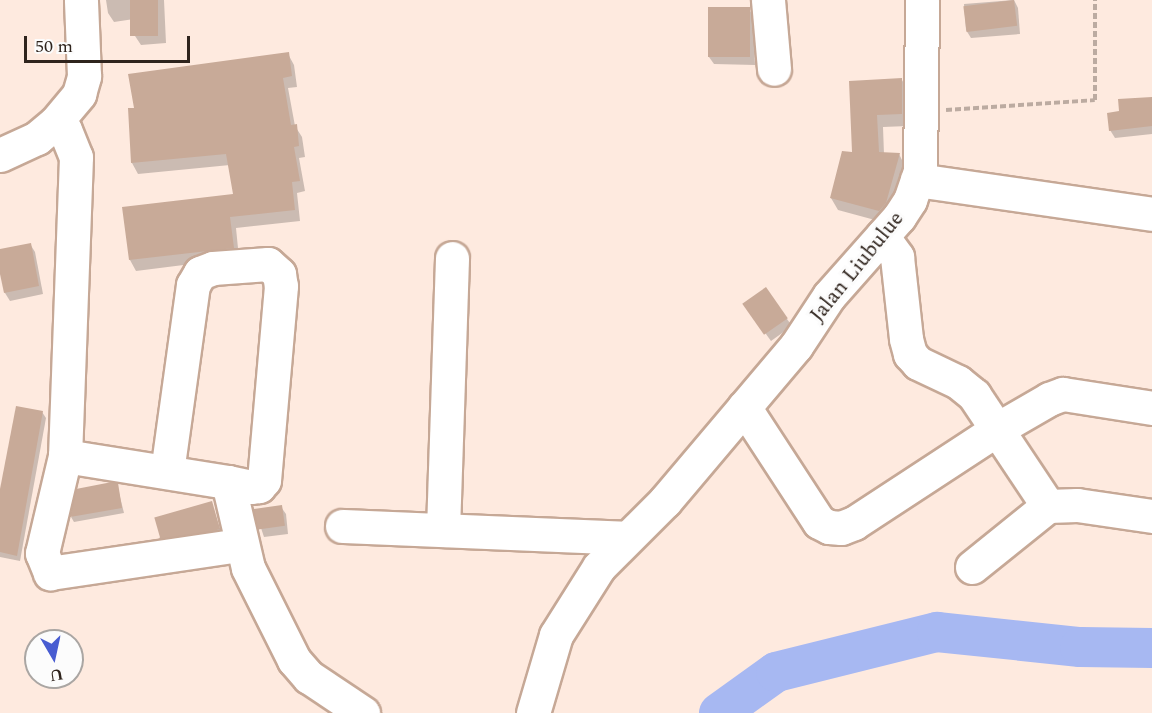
<!DOCTYPE html>
<html>
<head>
<meta charset="utf-8">
<style>
	body { margin:0 }
	#map { position:relative; width:1152px; height:713px; overflow:hidden; background:#feeadf; font-family:Spectral,serif }
	div>[style] { position:absolute }
	[style*='--x'] { left:calc(var(--x)*1px); top:calc(var(--y)*1px); width:calc(var(--w)*1px); rotate:calc(var(--a)*1deg) }
	.shadow>* { inset:0; background:#0003 }
	.river>* { height:40px; margin:-20px; padding:0 20px; transform-origin:20px; border-radius:20px; background:#a7b8f2 }
	.building>* { inset:0; background:#c8aa98; transform-origin:0 0 }
	.path>* { height:4px; margin-top:-2px; transform-origin:0; background:repeating-linear-gradient(90deg,#bcaba1 0 6px,transparent 0 9px) }
	.roads { filter:drop-shadow(2px 0 #c6a896) drop-shadow(-2px 0 #c6a896) drop-shadow(0 2px #c6a896) drop-shadow(0 -2px #c6a896) }
	.minor>* { height:33px; margin:-16.5px; padding:0 16.5px; transform-origin:16.5px; border-radius:16.5px; background:#fff }
	span { translate:-50% -50%; white-space:nowrap; text-align:center; line-height:1.15; -webkit-text-stroke:6px #fcfcfc; paint-order:stroke }
	.street-label { font-size:21px; color:#2f241d }
	.north { position:absolute; left:24px; top:629px; width:60px; height:60px; box-sizing:border-box; background:#fcfcfc; border:2px solid #aaa6a3; border-radius:50%; rotate:171deg; font-size:16px; font-weight:700; line-height:24px; text-align:center; color:#2f241d }
	.north::after { content:''; display:block; margin:auto; width:21px; height:27px; background:#485cd1; clip-path:polygon(50% 0,100% 100%,50% 72%,0 100%) }
	.scale { position:absolute; left:24px; top:36px; width:166px; height:27px; box-sizing:border-box; border:3px solid #2f241d; border-top:0; padding-left:8px; font-size:18px; line-height:21px; white-space:nowrap; color:#2f241d; -webkit-text-stroke:4px #fcfcfc; paint-order:stroke }
</style>
</head>
<body>
<div id="map">
	<div class="shadow">
		<div style="clip-path:polygon(106px 0,164px 0,166px 43px,141px 45px,135px 36px,134px 19px,114px 22px,108px 13px)"></div>
		<div style="clip-path:polygon(1014px 0,1018px 8px,1020px 34px,971px 38px,966px 30px,964px 4px)"></div>
		<div style="clip-path:polygon(749px 9px,753px 16px,755px 65px,714px 64px,709px 57px)"></div>
		<div style="clip-path:polygon(288px 54px,294px 65px,297px 87px,288px 88px,295px 126px,302px 137px,305px 157px,299px 158px,305px 191px,297px 193px,300px 221px,236px 228px,239px 258px,136px 271px,130px 260px,124px 208px,235px 195px,230px 165px,138px 174px,132px 163px,129px 110px)"></div>
		<div style="clip-path:polygon(902px 80px,908px 91px,908px 126px,883px 127px,884px 154px,899px 154px,905px 166px,886px 223px,838px 210px,831px 198px,853px 153px,851px 82px)"></div>
		<div style="clip-path:polygon(1152px 99px,1152px 134px,1115px 138px,1110px 130px)"></div>
		<div style="clip-path:polygon(30px 244px,35px 252px,43px 294px,10px 301px,5px 293px,0 266px,0 250px)"></div>
		<div style="clip-path:polygon(750px 312px,787px 319px,792px 326px,771px 341px)"></div>
		<div style="clip-path:polygon(42px 412px,46px 418px,20px 561px,0 557px,0 522px)"></div>
		<div style="clip-path:polygon(117px 485px,124px 513px,74px 522px,71px 517px)"></div>
		<div style="clip-path:polygon(211px 503px,223px 537px,164px 545px,159px 538px)"></div>
		<div style="clip-path:polygon(281px 507px,286px 514px,288px 534px,264px 537px,255px 510px)"></div>
	</div>
	<div class="river">
		<div style="--x:719;--y:713;--w:70;--a:-35.7"></div>
		<div style="--x:776;--y:672;--w:166;--a:-14"></div>
		<div style="--x:937;--y:632;--w:144;--a:6"></div>
		<div style="--x:1080;--y:647;--w:72;--a:0.8"></div>
	</div>
	<div class="building">
		<div style="left:130px;top:0;width:28px;height:36px"></div>
		<div style="left:1014px;top:0;width:26px;height:51px;rotate:83deg"></div>
		<div style="left:708px;top:7px;width:42px;height:50px"></div>
		<div style="clip-path:polygon(289px 52px,292px 76px,283px 78px,291px 125px,297px 124px,299px 146px,294px 147px,300px 181px,292px 182px,295px 210px,230px 217px,234px 248px,129px 260px,122px 207px,233px 194px,226px 154px,131px 163px,128px 108px,134px 108px,128px 74px)"></div>
		<div style="clip-path:polygon(902px 78px,902px 114px,877px 115px,879px 152px,900px 153px,886px 203px,879px 211px,830px 198px,842px 151px,852px 152px,849px 81px)"></div>
		<div style="clip-path:polygon(1152px 97px,1152px 126px,1109px 131px,1107px 113px,1119px 111px,1118px 99px)"></div>
		<div style="clip-path:polygon(31px 243px,39px 286px,4px 293px,0 274px,0 249px)"></div>
		<div style="left:766px;top:287px;width:38px;height:29px;rotate:55deg"></div>
		<div style="clip-path:polygon(16px 406px,43px 411px,17px 556px,0 552px,0 489px)"></div>
		<div style="clip-path:polygon(112px 482px,118px 483px,122px 508px,70px 517px,76px 489px)"></div>
		<div style="left:212px;top:501px;width:29px;height:60px;rotate:74deg"></div>
		<div style="left:282px;top:505px;width:21px;height:29px;rotate:82deg"></div>
	</div>
	<div class="path">
		<div style="--x:946;--y:110;--w:149;--a:-3.8"></div>
		<div style="--x:1095;--y:100;--w:100;--a:-90"></div>
	</div>
	<div class="roads">
		<div class="minor">
			<div style="--x:768;--y:0;--w:69;--a:85"></div>
			<div style="--x:55;--y:123;--w:12;--a:35"></div>
			<div style="--x:65;--y:130;--w:29;--a:68"></div>
			<div style="--x:76;--y:157;--w:299;--a:92.1"></div>
			<div style="--x:65;--y:456;--w:165;--a:9.1"></div>
			<div style="--x:228;--y:482;--w:88;--a:76.9"></div>
			<div style="--x:248;--y:568;--w:103;--a:63.4"></div>
			<div style="--x:294;--y:660;--w:23;--a:49"></div>
			<div style="--x:309;--y:677;--w:65;--a:33.7"></div>
			<div style="--x:0;--y:155;--w:41;--a:-24.7"></div>
			<div style="--x:37;--y:138;--w:23;--a:-40"></div>
			<div style="--x:55;--y:123;--w:38;--a:-50"></div>
			<div style="--x:79;--y:94;--w:19;--a:-74"></div>
			<div style="--x:84;--y:76;--w:76;--a:-92.3"></div>
			<div style="--x:917;--y:180;--w:237;--a:8.2"></div>
			<div style="--x:882;--y:236;--w:26;--a:54"></div>
			<div style="--x:897;--y:257;--w:82;--a:83.7"></div>
			<div style="--x:906;--y:339;--w:16;--a:75"></div>
			<div style="--x:910;--y:354;--w:12;--a:48"></div>
			<div style="--x:918;--y:363;--w:44;--a:25.4"></div>
			<div style="--x:958;--y:382;--w:21;--a:39"></div>
			<div style="--x:974;--y:395;--w:133;--a:56.3"></div>
			<div style="--x:744;--y:407;--w:137;--a:56.9"></div>
			<div style="--x:819;--y:522;--w:11;--a:27"></div>
			<div style="--x:829;--y:527;--w:12;--a:5"></div>
			<div style="--x:841;--y:528;--w:14;--a:-21"></div>
			<div style="--x:854;--y:523;--w:173;--a:-33.2"></div>
			<div style="--x:999;--y:428;--w:58;--a:-30.1"></div>
			<div style="--x:1049;--y:399;--w:15;--a:-20"></div>
			<div style="--x:1063;--y:394;--w:90;--a:8.9"></div>
			<div style="--x:65;--y:456;--w:100;--a:103.3"></div>
			<div style="--x:42;--y:553;--w:22;--a:68"></div>
			<div style="--x:50;--y:573;--w:192;--a:-8.4"></div>
			<div style="--x:167;--y:472;--w:189;--a:-82.1"></div>
			<div style="--x:193;--y:285;--w:14;--a:-60"></div>
			<div style="--x:200;--y:273;--w:14;--a:-21"></div>
			<div style="--x:213;--y:268;--w:55;--a:-4.2"></div>
			<div style="--x:268;--y:264;--w:15;--a:42"></div>
			<div style="--x:279;--y:274;--w:12;--a:81"></div>
			<div style="--x:281;--y:286;--w:195;--a:95"></div>
			<div style="--x:264;--y:480;--w:8;--a:130"></div>
			<div style="--x:259;--y:486;--w:8;--a:173"></div>
			<div style="--x:251;--y:487;--w:24;--a:-168"></div>
			<div style="--x:342;--y:526;--w:284;--a:2.4"></div>
			<div style="--x:443;--y:530;--w:272;--a:-88.1"></div>
			<div style="--x:972;--y:567;--w:97;--a:-38.8"></div>
			<div style="--x:1048;--y:506;--w:29;--a:-2"></div>
			<div style="--x:1077;--y:505;--w:76;--a:8.3"></div>
			<div style="--x:533;--y:713;--w:81;--a:-73.6"></div>
			<div style="--x:556;--y:635;--w:80;--a:-57.7"></div>
			<div style="--x:599;--y:567;--w:93;--a:-45"></div>
			<div style="--x:665;--y:501;--w:203;--a:-49.8"></div>
			<div style="--x:796;--y:346;--w:60;--a:-56.6"></div>
			<div style="--x:829;--y:296;--w:106;--a:-48.5"></div>
			<div style="--x:899;--y:217;--w:20;--a:-57"></div>
			<div style="--x:910;--y:200;--w:31;--a:-71"></div>
			<div style="--x:920;--y:171;--w:171;--a:-89.3"></div>
		</div>
	</div>
	<div class="street-label">
		<span style="left:857px;top:267px;rotate:-51deg">Jalan Liubulue</span>
	</div>
	<div class="north">U</div>
	<div class="scale">50 m</div>
</div>
</body>
</html>
